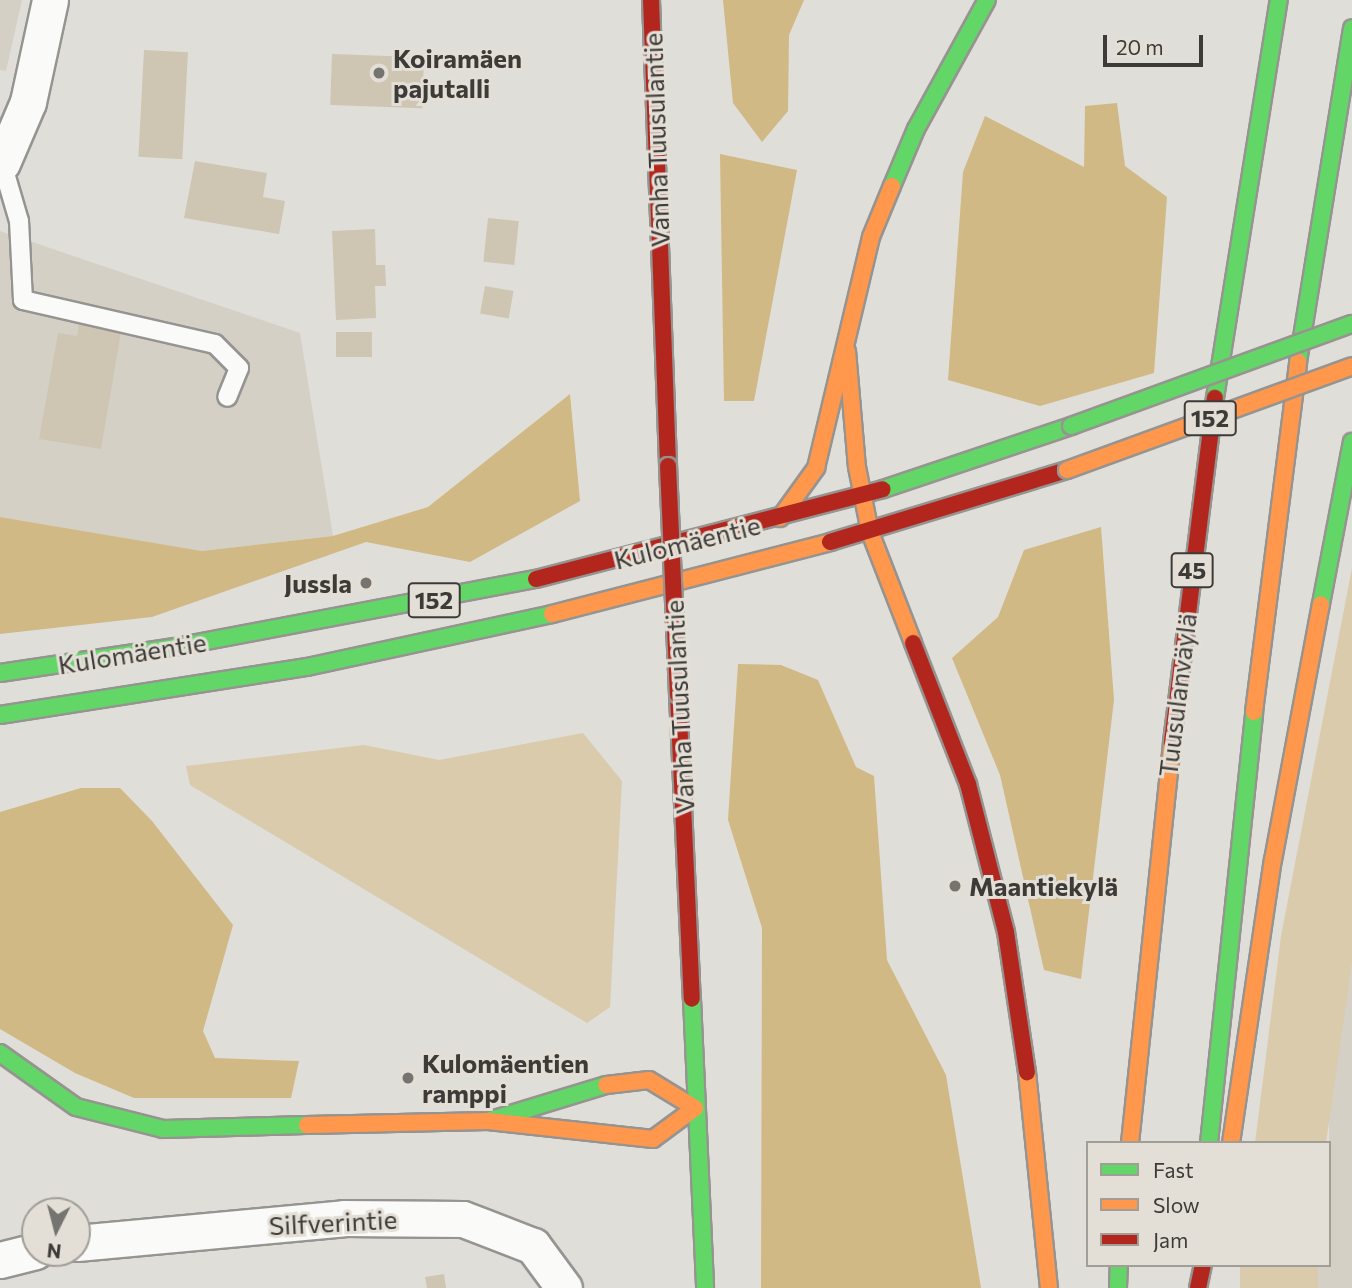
<!DOCTYPE html>
<html>
<head>
<meta charset="utf-8">
<style>
	body { margin:0 }
	#map { position:relative; width:1352px; height:1288px; overflow:hidden; background:#e0ded9; font-family:Commissioner,sans-serif }
	div>[style] { position:absolute }
	[style*='--x'] { left:calc(var(--x)*1px); top:calc(var(--y)*1px); width:calc(var(--w)*1px); rotate:calc(var(--a)*1deg) }
	.built>* { inset:0; background:#d4d0c6 }
	.green>* { inset:0; background:#d9cbac; transform-origin:0 0 }
	.forest>* { inset:0; background:#d0b985 }
	.building>* { inset:0; background:#cec6b2; transform-origin:0 0 }
	.roads { filter:drop-shadow(2px 0 #969491) drop-shadow(-2px 0 #969491) drop-shadow(0 2px #969491) drop-shadow(0 -2px #969491) }
	.lane>* { height:18px; margin:-9px; padding:0 9px; transform-origin:9px; border-radius:9px; background:#fafaf9 }
	.street>* { height:35px; margin:-17.5px; padding:0 17.5px; transform-origin:17.5px; border-radius:17.5px; background:#fafaf9 }
	.fast>* { height:16px; margin:-8px; padding:0 8px; transform-origin:8px; border-radius:8px; background:#63d668 }
	.slow>* { height:16px; margin:-8px; padding:0 8px; transform-origin:8px; border-radius:8px; background:#ff974d }
	.jam>* { height:16px; margin:-8px; padding:0 8px; transform-origin:8px; border-radius:8px; background:#b3261e }
	.bridges { filter:drop-shadow(2px 0 #969491) drop-shadow(-2px 0 #969491) drop-shadow(0 2px #969491) drop-shadow(0 -2px #969491) }
	.fast-bridge>* { height:16px; margin:-8px; padding:0 8px; transform-origin:8px; border-radius:8px; background:#63d668 }
	.slow-bridge>* { height:16px; margin:-8px; padding:0 8px; transform-origin:8px; border-radius:8px; background:#ff974d }
	.jam-bridge>* { height:16px; margin:-8px; padding:0 8px; transform-origin:8px; border-radius:8px; background:#b3261e }
	.dots>* { width:19px; height:19px; translate:-50% -50%; box-sizing:border-box; border:4px solid #e3dfd6; border-radius:50% }
	span { translate:-50% -50%; white-space:nowrap; text-align:center; line-height:1.15; -webkit-text-stroke:6px #e3dfd6; paint-order:stroke }
	.shield-label span { padding:2px 5px; background:#e3dfd6; border:2px solid; border-radius:5px; -webkit-text-stroke-width:0 }
	.shield-label { font-size:24px; color:#3d3b38; font-weight:700 }
	.poi-label { font-size:26px; color:#3d3b38; font-weight:700 }
	.left { translate:0 -50%; text-align:left }
	.right { translate:-100% -50%; text-align:right }
	.street-label { font-size:26px; color:#3d3b38 }
	.legend { position:absolute; left:1086px; top:1141px; width:245px; height:126px; box-sizing:border-box; background:#e3dfd6; border:2px solid #a19d97; margin:0; padding:9px 12px; list-style:none; font-size:21px; color:#3d3b38 }
	.legend li { display:flex; align-items:center; gap:14px; height:35px }
	.legend b { width:35px; border:2px solid #a19d97 }
	.north { position:absolute; left:21px; top:1197px; width:70px; height:70px; box-sizing:border-box; background:#e3dfd6; border:2px solid #a19d97; border-radius:50%; rotate:186deg; font-size:19px; font-weight:700; line-height:28px; text-align:center; color:#3d3b38 }
	.north::after { content:''; display:block; margin:auto; width:24px; height:32px; background:#767470; clip-path:polygon(50% 0,100% 100%,50% 72%,0 100%) }
	.scale { position:absolute; left:1103px; top:35px; width:100px; height:32px; box-sizing:border-box; border:4px solid #3d3b38; border-top:0; padding-left:9px; font-size:21px; line-height:24px; white-space:nowrap; color:#3d3b38; -webkit-text-stroke:5px #e3dfd6; paint-order:stroke }
</style>
</head>
<body>
<div id="map">
	<div class="built">
		<div style="clip-path:polygon(0 0,22px 0,6px 71px,0 70px)"></div>
		<div style="clip-path:polygon(0 231px,300px 333px,333px 536px,202px 551px,0 517px)"></div>
		<div style="clip-path:polygon(1352px 963px,1352px 1288px,1316px 1288px,1318px 1265px,1329px 1265px,1329px 1099px)"></div>
	</div>
	<div class="green">
		<div style="clip-path:polygon(1352px 568px,1352px 963px,1326px 1143px,1255px 1143px,1281px 936px)"></div>
		<div style="clip-path:polygon(583px 733px,622px 781px,610px 1007px,587px 1023px,190px 785px,186px 766px,364px 745px,439px 760px)"></div>
		<div style="left:1240px;top:1265px;width:78px;height:23px"></div>
	</div>
	<div class="forest">
		<div style="clip-path:polygon(723px 0,804px 0,789px 35px,788px 111px,762px 142px,733px 103px)"></div>
		<div style="clip-path:polygon(1117px 103px,1125px 166px,1167px 197px,1154px 373px,1040px 406px,948px 380px,963px 172px,985px 116px,1084px 167px,1085px 106px)"></div>
		<div style="clip-path:polygon(720px 154px,797px 170px,754px 401px,724px 401px)"></div>
		<div style="clip-path:polygon(570px 394px,580px 501px,470px 562px,366px 542px,152px 617px,0 634px,0 517px,202px 551px,333px 536px,428px 507px)"></div>
		<div style="clip-path:polygon(1101px 527px,1114px 700px,1081px 979px,1044px 970px,1000px 775px,952px 658px,998px 617px,1024px 550px)"></div>
		<div style="clip-path:polygon(738px 664px,781px 665px,818px 680px,856px 767px,874px 776px,887px 960px,946px 1075px,981px 1288px,761px 1288px,762px 928px,728px 820px)"></div>
		<div style="clip-path:polygon(81px 788px,120px 788px,152px 821px,233px 925px,203px 1031px,215px 1058px,299px 1061px,291px 1098px,134px 1098px,75px 1073px,0 1029px,0 812px)"></div>
	</div>
	<div class="building">
		<div style="left:144px;top:50px;width:44px;height:107px;rotate:3deg"></div>
		<div style="left:332px;top:54px;width:92px;height:51px;rotate:2deg"></div>
		<div style="clip-path:polygon(195px 161px,267px 173px,263px 197px,285px 201px,279px 234px,184px 218px)"></div>
		<div style="left:488px;top:218px;width:31px;height:44px;rotate:6deg"></div>
		<div style="clip-path:polygon(375px 229px,376px 265px,385px 265px,386px 286px,375px 286px,376px 318px,336px 320px,332px 231px)"></div>
		<div style="left:485px;top:286px;width:29px;height:28px;rotate:10deg"></div>
		<div style="clip-path:polygon(79px 324px,121px 332px,101px 449px,39px 439px,58px 333px,77px 336px)"></div>
		<div style="left:336px;top:332px;width:36px;height:25px"></div>
		<div style="clip-path:polygon(444px 1274px,446px 1288px,427px 1288px,425px 1277px)"></div>
	</div>
	<div class="roads">
		<div class="lane">
			<div style="--x:2;--y:163;--w:60;--a:73.7"></div>
			<div style="--x:19;--y:221;--w:79;--a:87.1"></div>
			<div style="--x:23;--y:300;--w:197;--a:12.9"></div>
			<div style="--x:215;--y:344;--w:34;--a:45"></div>
			<div style="--x:239;--y:368;--w:31;--a:112"></div>
		</div>
		<div class="street">
			<div style="--x:2;--y:163;--w:66;--a:-66.9"></div>
			<div style="--x:28;--y:102;--w:104;--a:-77.8"></div>
			<div style="--x:77;--y:1243;--w:268;--a:-5.3"></div>
			<div style="--x:344;--y:1218;--w:119;--a:0.5"></div>
			<div style="--x:463;--y:1219;--w:75;--a:21.1"></div>
			<div style="--x:533;--y:1246;--w:52;--a:53.6"></div>
			<div style="--x:0;--y:1260;--w:36;--a:-14"></div>
		</div>
		<div class="fast">
			<div style="--x:892;--y:186;--w:62;--a:-67.2"></div>
			<div style="--x:916;--y:129;--w:147;--a:-61.2"></div>
			<div style="--x:1298;--y:362;--w:338;--a:-80.8"></div>
			<div style="--x:1215;--y:398;--w:403;--a:-80.9"></div>
			<div style="--x:883;--y:489;--w:198;--a:-18.5"></div>
			<div style="--x:1321;--y:604;--w:165;--a:-79.2"></div>
			<div style="--x:0;--y:673;--w:177;--a:-8.5"></div>
			<div style="--x:175;--y:647;--w:367;--a:-10.7"></div>
			<div style="--x:0;--y:715;--w:311;--a:-8.9"></div>
			<div style="--x:307;--y:667;--w:251;--a:-12.2"></div>
			<div style="--x:692;--y:999;--w:289;--a:87.4"></div>
			<div style="--x:0;--y:1053;--w:93;--a:35.4"></div>
			<div style="--x:76;--y:1107;--w:90;--a:14.2"></div>
			<div style="--x:163;--y:1129;--w:144;--a:-1.6"></div>
			<div style="--x:488;--y:1121;--w:123;--a:-17"></div>
			<div style="--x:1209;--y:1143;--w:433;--a:-84"></div>
			<div style="--x:1118;--y:1288;--w:23;--a:-88"></div>
		</div>
		<div class="slow">
			<div style="--x:847;--y:351;--w:116;--a:85.1"></div>
			<div style="--x:857;--y:467;--w:66;--a:78.7"></div>
			<div style="--x:870;--y:532;--w:119;--a:68.8"></div>
			<div style="--x:780;--y:518;--w:62;--a:-54.2"></div>
			<div style="--x:816;--y:468;--w:237;--a:-76.6"></div>
			<div style="--x:871;--y:237;--w:55;--a:-67.6"></div>
			<div style="--x:552;--y:614;--w:287;--a:-14.5"></div>
			<div style="--x:1254;--y:712;--w:353;--a:-82.8"></div>
			<div style="--x:1027;--y:1072;--w:217;--a:84.2"></div>
			<div style="--x:307;--y:1125;--w:181;--a:-1.3"></div>
			<div style="--x:488;--y:1121;--w:166;--a:6.2"></div>
			<div style="--x:653;--y:1139;--w:52;--a:-36.4"></div>
			<div style="--x:695;--y:1108;--w:54;--a:-148.7"></div>
			<div style="--x:649;--y:1080;--w:43;--a:173.4"></div>
			<div style="--x:1130;--y:1143;--w:403;--a:-84"></div>
			<div style="--x:1231;--y:1143;--w:286;--a:-81.6"></div>
			<div style="--x:1273;--y:860;--w:260;--a:-79.4"></div>
		</div>
		<div class="jam">
			<div style="--x:651;--y:0;--w:466;--a:87.9"></div>
			<div style="--x:830;--y:542;--w:248;--a:-16.9"></div>
			<div style="--x:536;--y:579;--w:358;--a:-14.5"></div>
			<div style="--x:913;--y:643;--w:151;--a:68.7"></div>
			<div style="--x:968;--y:784;--w:153;--a:75.6"></div>
			<div style="--x:1006;--y:932;--w:142;--a:81.5"></div>
			<div style="--x:678;--y:695;--w:304;--a:87.4"></div>
			<div style="--x:1172;--y:742;--w:347;--a:-82.9"></div>
			<div style="--x:1198;--y:1288;--w:24;--a:-78"></div>
		</div>
	</div>
	<div class="bridges">
		<div class="fast-bridge">
			<div style="--x:1071;--y:426;--w:299;--a:-20"></div>
		</div>
		<div class="slow-bridge">
			<div style="--x:1067;--y:470;--w:303;--a:-20"></div>
		</div>
		<div class="jam-bridge">
			<div style="--x:668;--y:466;--w:229;--a:87.5"></div>
		</div>
	</div>
	<div class="dots">
		<div style="left:379px;top:73px;background:#767470"></div>
		<div style="left:366px;top:583px;background:#767470"></div>
		<div style="left:955px;top:886px;background:#767470"></div>
		<div style="left:408px;top:1078px;background:#767470"></div>
	</div>
	<div class="shield-label">
		<span style="left:1210px;top:418px">152</span>
		<span style="left:1192px;top:570px">45</span>
		<span style="left:434px;top:600px">152</span>
	</div>
	<div class="poi-label">
		<span class="left" style="left:393px;top:73px">Koiramäen<br>pajutalli</span>
		<span class="right" style="left:352px;top:583px">Jussla</span>
		<span class="left" style="left:969px;top:886px">Maantiekylä</span>
		<span class="left" style="left:422px;top:1078px">Kulomäentien<br>ramppi</span>
	</div>
	<div class="street-label">
		<span style="left:656px;top:140px;rotate:-92deg">Vanha Tuusulantie</span>
		<span style="left:687px;top:542px;rotate:-14deg">Kulomäentie</span>
		<span style="left:132px;top:653px;rotate:-9deg">Kulomäentie</span>
		<span style="left:1177px;top:695px;rotate:-83deg">Tuusulanväylä</span>
		<span style="left:679px;top:707px;rotate:-93deg">Vanha Tuusulantie</span>
		<span style="left:333px;top:1222px;rotate:-3deg">Silfverintie</span>
	</div>
	<ul class="legend">
	<li><b style="height:9px;background:#63d668"></b>Fast</li>
	<li><b style="height:9px;background:#ff974d"></b>Slow</li>
	<li><b style="height:9px;background:#b3261e"></b>Jam</li>
	</ul>
	<div class="north">N</div>
	<div class="scale">20 m</div>
</div>
</body>
</html>
